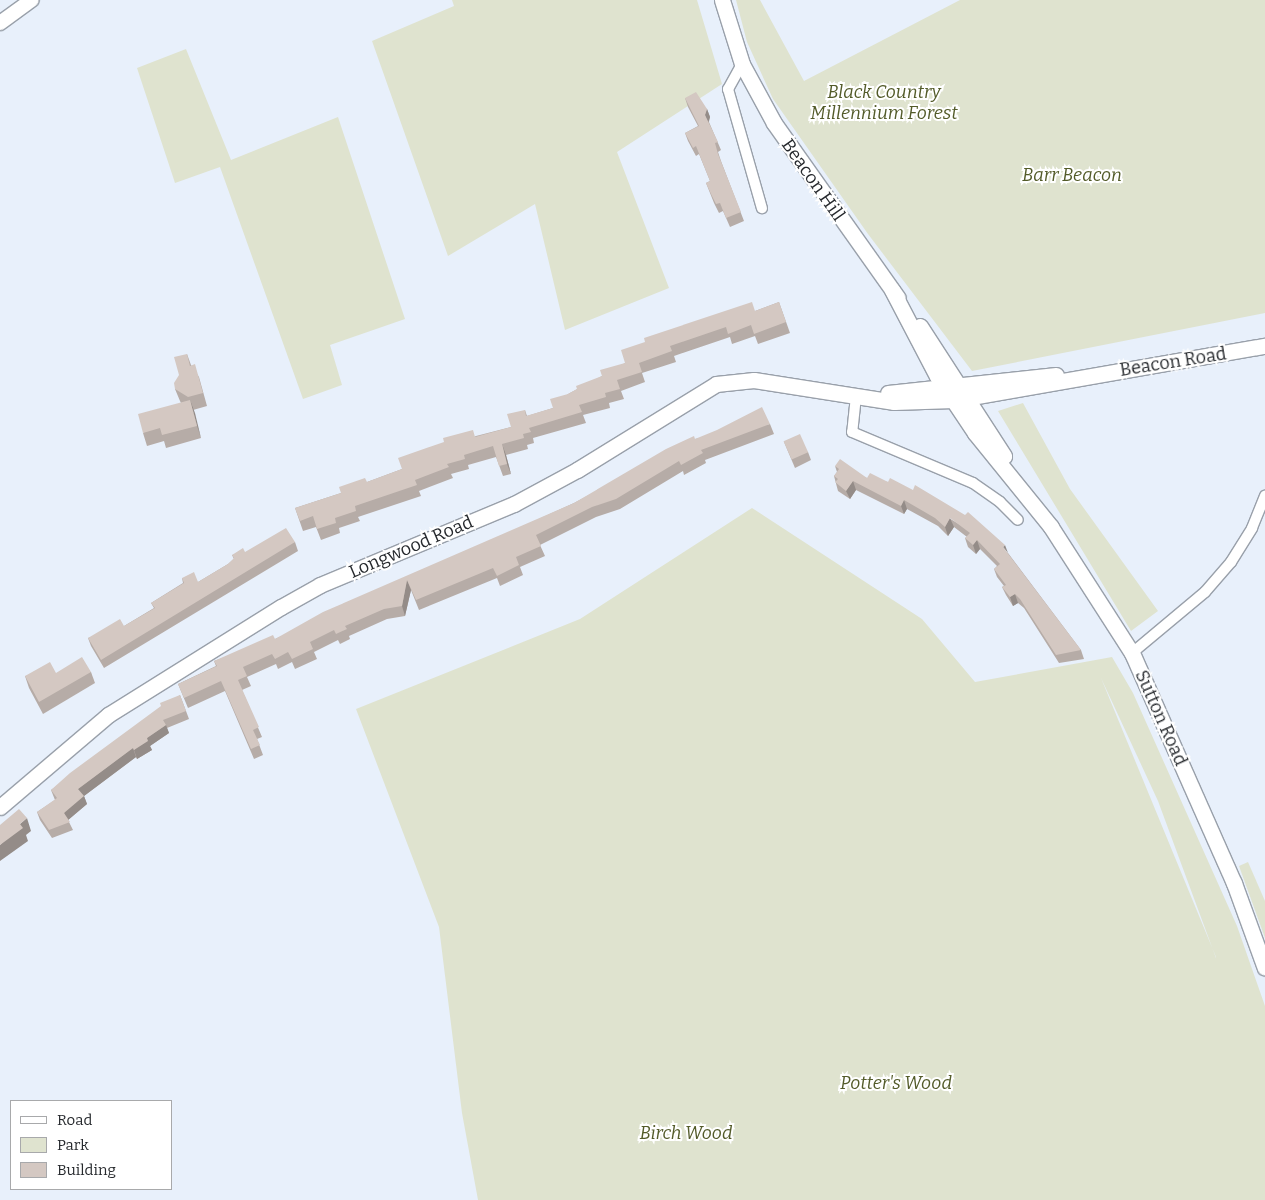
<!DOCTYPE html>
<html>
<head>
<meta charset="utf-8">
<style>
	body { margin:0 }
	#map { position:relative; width:1265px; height:1200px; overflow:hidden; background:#e8f0fb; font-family:Bitter,serif }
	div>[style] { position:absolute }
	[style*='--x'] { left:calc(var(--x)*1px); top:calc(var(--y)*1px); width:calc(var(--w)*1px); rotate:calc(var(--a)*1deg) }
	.green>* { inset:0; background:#dfe3cf }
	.roads { filter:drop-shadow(1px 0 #99a0aa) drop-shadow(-1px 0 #99a0aa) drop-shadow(0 1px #99a0aa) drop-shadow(0 -1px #99a0aa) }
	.minor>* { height:10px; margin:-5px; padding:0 5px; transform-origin:5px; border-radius:5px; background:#fff }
	.tertiary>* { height:14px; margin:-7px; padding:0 7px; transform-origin:7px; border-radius:7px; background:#fff }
	.secondary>* { height:15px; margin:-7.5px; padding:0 7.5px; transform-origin:7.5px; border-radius:7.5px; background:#fff }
	.wall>* { inset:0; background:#b6aca7 }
	.shaded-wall>* { inset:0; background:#948c88 }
	.building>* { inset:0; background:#d4c8c2; transform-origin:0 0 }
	span { translate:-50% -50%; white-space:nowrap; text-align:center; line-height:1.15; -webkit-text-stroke:4px #fff; paint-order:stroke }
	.park-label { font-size:18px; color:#535b29; font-style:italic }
	.street-label { font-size:18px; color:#26292d }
	.legend { position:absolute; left:10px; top:1100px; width:162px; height:90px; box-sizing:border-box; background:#fff; border:1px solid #a8a9ab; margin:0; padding:6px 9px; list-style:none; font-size:15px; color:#26292d }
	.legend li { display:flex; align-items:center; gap:10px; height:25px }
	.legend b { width:25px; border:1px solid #a8a9ab }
</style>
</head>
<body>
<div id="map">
	<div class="green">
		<div style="clip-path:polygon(452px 0,697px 0,722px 84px,617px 152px,669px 288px,565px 330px,535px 204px,448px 256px,372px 41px,454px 6px)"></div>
		<div style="clip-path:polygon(736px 0,760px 0,804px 81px,960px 0,1265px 0,1265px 313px,972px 371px,868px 234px,773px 99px,747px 42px)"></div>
		<div style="clip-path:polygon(186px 49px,231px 160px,338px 117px,405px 319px,330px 345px,342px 385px,303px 399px,220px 167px,175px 183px,137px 68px)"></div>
		<div style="clip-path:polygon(1023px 403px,1070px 489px,1158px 611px,1131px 631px,998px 411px)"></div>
		<div style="clip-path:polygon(evenodd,752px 508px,922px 619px,975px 682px,1112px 657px,1133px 693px,1237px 926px,1265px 1006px,1265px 1200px,478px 1200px,462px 1113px,439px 927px,356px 709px,580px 619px,752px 508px,1101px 678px,1158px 801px,1216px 958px,1216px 957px,1101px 678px)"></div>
		<div style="clip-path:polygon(1248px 862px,1265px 901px,1265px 938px,1239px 866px)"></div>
	</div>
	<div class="roads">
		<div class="minor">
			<div style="--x:742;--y:64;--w:29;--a:119"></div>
			<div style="--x:728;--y:89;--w:124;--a:74.1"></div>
			<div style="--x:856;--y:396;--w:36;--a:96"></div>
			<div style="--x:852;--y:432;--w:131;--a:22.9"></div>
			<div style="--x:973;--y:483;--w:33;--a:35"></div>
			<div style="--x:1000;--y:502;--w:25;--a:45"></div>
			<div style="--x:1132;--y:653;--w:95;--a:-39.9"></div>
			<div style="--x:1205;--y:592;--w:40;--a:-49"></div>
			<div style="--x:1231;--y:562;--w:40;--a:-58"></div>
			<div style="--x:1252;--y:528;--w:35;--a:-68"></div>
		</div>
		<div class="tertiary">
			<div style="--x:0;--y:23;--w:39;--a:-36"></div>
		</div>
		<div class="secondary">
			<div style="--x:722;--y:0;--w:67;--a:72.6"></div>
			<div style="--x:742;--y:64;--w:67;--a:61.5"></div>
			<div style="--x:774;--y:123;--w:214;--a:54.7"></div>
			<div style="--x:892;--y:290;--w:97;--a:62.4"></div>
			<div style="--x:937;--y:376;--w:69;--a:56.3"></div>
			<div style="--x:975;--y:433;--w:121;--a:51"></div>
			<div style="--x:1051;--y:527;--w:150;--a:57.3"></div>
			<div style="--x:1132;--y:653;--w:252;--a:66.1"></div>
			<div style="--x:1234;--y:883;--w:90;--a:70"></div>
			<div style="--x:920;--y:326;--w:155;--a:57.1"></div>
			<div style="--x:888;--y:393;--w:169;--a:-6.1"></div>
			<div style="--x:0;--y:807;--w:142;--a:-40.4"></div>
			<div style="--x:108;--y:715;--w:204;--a:-32"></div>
			<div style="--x:281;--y:607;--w:45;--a:-29.4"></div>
			<div style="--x:320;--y:585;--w:210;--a:-22.7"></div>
			<div style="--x:514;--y:504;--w:72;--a:-28.4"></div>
			<div style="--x:577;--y:470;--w:163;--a:-31.7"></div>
			<div style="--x:716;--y:384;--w:38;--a:-6"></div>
			<div style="--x:754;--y:380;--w:142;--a:8.9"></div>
			<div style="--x:894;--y:402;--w:60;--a:-1.9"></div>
			<div style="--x:954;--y:400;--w:316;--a:-9.9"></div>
		</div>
	</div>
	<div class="wall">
		<div style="clip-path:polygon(685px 98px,707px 109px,710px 117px,709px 122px,721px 150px,718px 152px,721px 161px,744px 221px,730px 227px,723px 211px,719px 213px,714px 203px,706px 183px,710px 181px,699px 154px,696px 156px,688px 141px,685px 133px,698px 126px,688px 107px)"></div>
		<div style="clip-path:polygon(779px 302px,790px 333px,758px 344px,755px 336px,732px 344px,730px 337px,674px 356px,676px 362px,642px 373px,645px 382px,621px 391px,624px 399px,609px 403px,610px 408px,583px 415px,586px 423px,533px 438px,534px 443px,527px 445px,528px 449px,506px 455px,511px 474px,503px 476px,496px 457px,468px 465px,469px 469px,451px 474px,453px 478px,419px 491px,421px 496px,358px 517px,360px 521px,339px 528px,340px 533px,321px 540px,316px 527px,303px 531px,295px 508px,341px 493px,367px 482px,402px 469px,476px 436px,511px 427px,525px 410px,527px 416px,553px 408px,568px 394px,602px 376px,625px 363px,755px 311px)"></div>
		<div style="clip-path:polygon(187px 354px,191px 365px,199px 377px,207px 406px,193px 410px,201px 438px,166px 448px,164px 441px,147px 446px,143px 433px,181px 403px,180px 401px,175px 389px)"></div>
		<div style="clip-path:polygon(770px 424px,774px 434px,705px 460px,706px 463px,684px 475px,683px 471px,620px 509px,596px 517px,540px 545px,545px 556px,520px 567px,523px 575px,500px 586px,497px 578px,419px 610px,411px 590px,405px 616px,387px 619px,349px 636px,350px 639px,340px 644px,338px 640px,314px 652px,317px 659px,295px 669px,292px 662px,278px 669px,276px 664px,247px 677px,251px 686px,242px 690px,262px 737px,257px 739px,263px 755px,254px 759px,225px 691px,188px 708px,178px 684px,216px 666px,214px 661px,275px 639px,574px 503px,695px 439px)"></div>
		<div style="clip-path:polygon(784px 442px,808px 452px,811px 460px,795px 468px)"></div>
		<div style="clip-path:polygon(835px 466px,867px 478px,888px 482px,1008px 553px,1081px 650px,1084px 659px,1059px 663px,1024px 608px,1018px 603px,1013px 606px,1006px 595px,1002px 587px,1004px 586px,997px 577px,994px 569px,997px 566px,980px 549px,976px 554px,968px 547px,965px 538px,967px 537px,954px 527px,948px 536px,938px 526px,907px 509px,904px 514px,856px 490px,850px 499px,838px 491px,834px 476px,837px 472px)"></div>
		<div style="clip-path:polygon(295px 542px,298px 551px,104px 668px,91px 646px,88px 638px,124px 626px,154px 608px,151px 603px,183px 583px,182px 578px,198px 582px,228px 564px,234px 559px,232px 555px)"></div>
		<div style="clip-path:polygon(91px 672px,95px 683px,43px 714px,29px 688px,25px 676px,56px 673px)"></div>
		<div style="clip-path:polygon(180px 695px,189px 719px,167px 728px,169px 733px,150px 746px,152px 750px,137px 759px,136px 757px,84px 796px,87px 804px,68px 820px,73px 830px,52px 838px,40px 820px,37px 812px,55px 800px,51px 790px)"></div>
	</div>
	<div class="shaded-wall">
		<div style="clip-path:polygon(707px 109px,710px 117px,708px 123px,705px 115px)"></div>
		<div style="clip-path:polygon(190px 400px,195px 413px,201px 438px,197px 426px)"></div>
		<div style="clip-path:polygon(502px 444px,506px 455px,511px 474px,507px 464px)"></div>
		<div style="clip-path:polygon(853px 481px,856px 490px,850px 499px,846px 491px)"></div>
		<div style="clip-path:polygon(904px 500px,907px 509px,904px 514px,901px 506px)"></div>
		<div style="clip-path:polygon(950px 518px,954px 527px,948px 536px,945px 527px)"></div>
		<div style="clip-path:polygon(977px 540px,980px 549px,976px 554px,973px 545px)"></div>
		<div style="clip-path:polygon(1005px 545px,1008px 553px,1003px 547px)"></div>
		<div style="clip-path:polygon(407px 580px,411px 590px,405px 616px,402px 606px)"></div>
		<div style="clip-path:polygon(1015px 594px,1018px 603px,1013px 606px,1010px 597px)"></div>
		<div style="clip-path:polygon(166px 725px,169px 733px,150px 746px,152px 750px,137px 759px,134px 750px,147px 738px)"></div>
		<div style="clip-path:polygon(133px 748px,136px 757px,84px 796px,87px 804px,67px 821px,64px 813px,78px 789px)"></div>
		<div style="clip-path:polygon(27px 818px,31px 831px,26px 835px,28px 841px,0 861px,0 845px,20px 824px)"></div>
	</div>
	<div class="building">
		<div style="clip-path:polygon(696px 92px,707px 109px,705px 115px,718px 142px,715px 143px,718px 154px,741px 212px,726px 218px,720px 203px,716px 204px,711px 194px,706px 183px,710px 181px,696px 146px,693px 148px,685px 133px,699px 126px,685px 98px)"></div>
		<div style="clip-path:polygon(752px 302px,755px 311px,779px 302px,786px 322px,754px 334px,751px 325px,728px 334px,726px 327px,670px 346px,672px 351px,639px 363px,642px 372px,617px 380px,620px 389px,605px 393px,606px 397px,579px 405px,582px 412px,529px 428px,531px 432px,523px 434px,524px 438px,502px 444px,507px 464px,499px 466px,493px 446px,464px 455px,465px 459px,447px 464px,449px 467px,415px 480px,417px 485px,355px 506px,356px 511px,335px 518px,336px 523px,317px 529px,313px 516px,300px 521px,295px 508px,341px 493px,339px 487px,365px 478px,367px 482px,402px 469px,398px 458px,444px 442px,443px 438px,473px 430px,475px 437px,511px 427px,507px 414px,525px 410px,526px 416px,553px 408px,550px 399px,568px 394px,577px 389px,576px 386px,602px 376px,600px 370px,625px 363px,621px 350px,645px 342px,644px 338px)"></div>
		<div style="clip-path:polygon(187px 354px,190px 366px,195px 364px,203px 393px,188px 397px,175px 389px,174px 383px,179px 375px,174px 357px)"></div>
		<div style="clip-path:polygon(190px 400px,197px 426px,162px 435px,160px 428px,143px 433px,138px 414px)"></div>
		<div style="clip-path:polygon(762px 407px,770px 424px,701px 450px,703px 453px,681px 465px,679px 461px,616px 499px,592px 507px,536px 535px,541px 546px,516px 557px,519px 565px,497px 576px,493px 568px,416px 600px,407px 580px,402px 606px,384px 609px,345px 626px,347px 629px,336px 634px,334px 630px,310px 642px,313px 649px,292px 659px,288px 652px,275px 659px,272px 654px,243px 667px,247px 676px,238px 680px,259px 727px,253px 730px,260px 745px,251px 749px,221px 681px,184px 698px,178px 684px,217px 666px,214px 661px,273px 635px,275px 639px,323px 612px,574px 503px,666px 449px,694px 436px,695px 439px,717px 430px)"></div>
		<div style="left:800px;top:434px;width:20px;height:18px;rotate:66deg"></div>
		<div style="clip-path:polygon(840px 459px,867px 478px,870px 473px,888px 482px,890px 478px,913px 490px,915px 485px,965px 515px,968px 512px,1005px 545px,1003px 547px,1081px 650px,1056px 655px,1020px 599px,1015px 594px,1010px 597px,1002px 587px,1006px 585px,994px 569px,1000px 564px,977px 540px,973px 545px,965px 538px,970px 533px,950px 518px,945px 527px,935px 518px,904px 500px,901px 506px,853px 481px,846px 491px,835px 482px,838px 479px,834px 476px,839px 469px,835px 466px)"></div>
		<div style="clip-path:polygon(286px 528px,295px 542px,101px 660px,88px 638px,120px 619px,124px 626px,155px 608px,151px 603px,184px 583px,182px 578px,194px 572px,198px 582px,228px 564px,234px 558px,232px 555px,243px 548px,245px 552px)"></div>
		<div style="clip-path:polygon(82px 657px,91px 672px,39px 702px,25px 676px,50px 662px,56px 673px)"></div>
		<div style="clip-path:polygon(180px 695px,186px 711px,163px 720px,166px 725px,147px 738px,148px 741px,134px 750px,133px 748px,78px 789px,84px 796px,64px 813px,70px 822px,49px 830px,37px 812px,57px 798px,51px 790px,70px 773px,161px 706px,160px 703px)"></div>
		<div style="clip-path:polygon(19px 809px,27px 818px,20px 824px,23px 828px,0 845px,0 825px)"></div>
	</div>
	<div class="park-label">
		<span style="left:884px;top:103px">Black Country<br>Millennium Forest</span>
		<span style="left:1072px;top:175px">Barr Beacon</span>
		<span style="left:896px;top:1083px">Potter's Wood</span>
		<span style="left:686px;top:1133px">Birch Wood</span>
	</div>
	<div class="street-label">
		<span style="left:813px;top:180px;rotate:55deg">Beacon Hill</span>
		<span style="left:1173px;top:362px;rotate:-9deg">Beacon Road</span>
		<span style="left:411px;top:547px;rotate:-23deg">Longwood Road</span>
		<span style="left:1161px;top:718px;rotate:66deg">Sutton Road</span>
	</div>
	<ul class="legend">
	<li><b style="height:6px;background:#fff"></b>Road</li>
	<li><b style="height:14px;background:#dfe3cf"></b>Park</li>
	<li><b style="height:14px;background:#d4c8c2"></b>Building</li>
	</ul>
</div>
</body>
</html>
